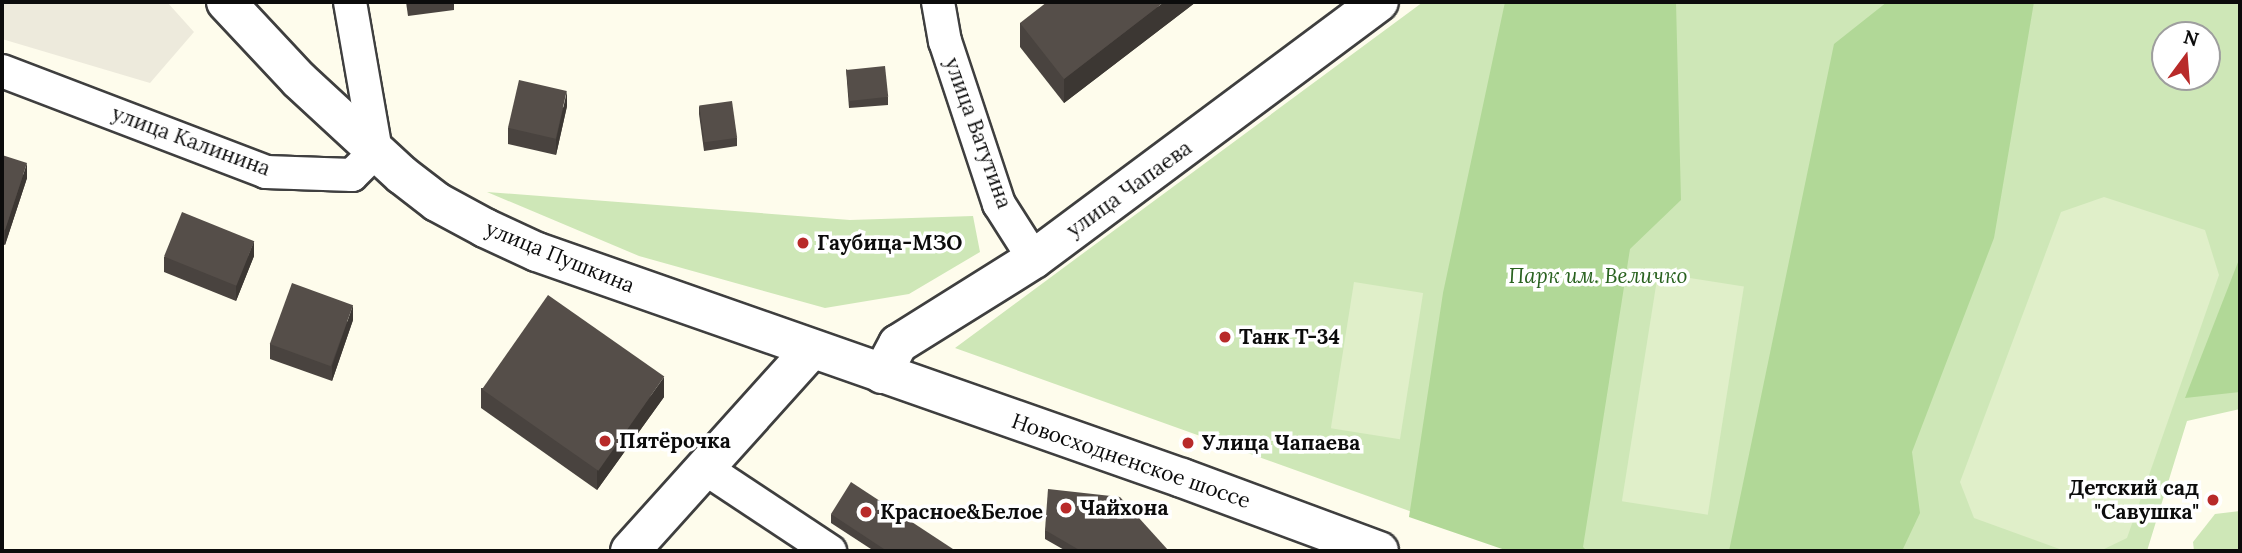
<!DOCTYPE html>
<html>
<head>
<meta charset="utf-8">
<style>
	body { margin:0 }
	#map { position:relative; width:2242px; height:553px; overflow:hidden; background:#fefcec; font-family:Lora,serif }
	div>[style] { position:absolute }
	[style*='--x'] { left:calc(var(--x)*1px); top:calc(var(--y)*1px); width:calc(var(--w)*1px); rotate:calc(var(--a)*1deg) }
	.green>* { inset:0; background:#cee7b7 }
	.forest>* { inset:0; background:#b1d897 }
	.pitch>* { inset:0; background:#e0efc9; transform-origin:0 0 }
	.plaza>* { inset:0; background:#edeadc }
	.roads { filter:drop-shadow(2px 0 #3f3f3f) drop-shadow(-2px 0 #3f3f3f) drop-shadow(0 2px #3f3f3f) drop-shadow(0 -2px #3f3f3f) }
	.minor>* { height:32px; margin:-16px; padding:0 16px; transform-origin:16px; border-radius:16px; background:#fff }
	.tertiary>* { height:38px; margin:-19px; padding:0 19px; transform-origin:19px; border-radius:19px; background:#fff }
	.wall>* { inset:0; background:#49433f }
	.shaded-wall>* { inset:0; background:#3c3733 }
	.building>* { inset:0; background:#554e49; transform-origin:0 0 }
	.dots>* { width:19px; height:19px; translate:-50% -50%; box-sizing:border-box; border:4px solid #fff; border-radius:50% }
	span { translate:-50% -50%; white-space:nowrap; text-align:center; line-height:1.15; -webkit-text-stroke:7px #fff; paint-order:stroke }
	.street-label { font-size:21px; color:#0c0c0c }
	.poi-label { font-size:21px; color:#0c0c0c; font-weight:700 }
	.left { translate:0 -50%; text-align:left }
	.right { translate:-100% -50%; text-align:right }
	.park-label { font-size:21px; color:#29621f; font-style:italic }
	.frame { position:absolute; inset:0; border:4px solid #0c0c0c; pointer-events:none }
	.north { position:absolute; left:2151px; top:21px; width:70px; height:70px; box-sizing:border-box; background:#fff; border:2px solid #9e9e9e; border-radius:50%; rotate:16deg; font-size:19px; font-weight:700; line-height:28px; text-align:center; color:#0c0c0c }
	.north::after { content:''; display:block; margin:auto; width:24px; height:32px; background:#b82a29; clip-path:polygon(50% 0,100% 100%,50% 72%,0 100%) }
</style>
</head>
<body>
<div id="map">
	<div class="green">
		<div style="clip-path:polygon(evenodd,1423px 2px,2240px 2px,2240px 409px,2187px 421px,2147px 551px,1521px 551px,955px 348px,1423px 2px,2165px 35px,2207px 35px,2207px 77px,2165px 77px,2165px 35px)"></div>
		<div style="clip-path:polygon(487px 192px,850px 220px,973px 216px,980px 252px,909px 294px,825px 308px,639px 256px)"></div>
		<div style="clip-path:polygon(2240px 511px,2240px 551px,2194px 551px,2193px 542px,2215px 514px)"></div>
	</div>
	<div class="forest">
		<div style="clip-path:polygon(1505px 2px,1676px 2px,1681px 200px,1630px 249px,1583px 547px,1587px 551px,1508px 551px,1409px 517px,1443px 293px)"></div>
		<div style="clip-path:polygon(1887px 2px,2034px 2px,1994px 238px,1912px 452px,1920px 513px,1902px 551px,1729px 551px,1834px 44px)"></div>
		<div style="clip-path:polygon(2240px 257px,2240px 392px,2185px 398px)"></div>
	</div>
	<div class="pitch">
		<div style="clip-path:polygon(2104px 197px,2205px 230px,2219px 275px,2127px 538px,2100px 551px,2065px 551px,1974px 518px,1960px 482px,2061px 212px)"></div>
		<div style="left:1658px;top:273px;width:87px;height:231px;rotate:9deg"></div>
		<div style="left:1354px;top:282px;width:70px;height:148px;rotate:9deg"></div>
	</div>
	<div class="plaza">
		<div style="clip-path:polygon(2px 2px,167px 2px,194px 32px,150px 83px,2px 39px)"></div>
	</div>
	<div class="roads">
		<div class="minor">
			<div style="--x:938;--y:2;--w:40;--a:80"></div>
			<div style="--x:945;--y:41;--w:172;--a:71.7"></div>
			<div style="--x:999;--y:204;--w:65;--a:57.5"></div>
			<div style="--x:2;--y:71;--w:283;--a:20.9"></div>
			<div style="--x:266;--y:172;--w:86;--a:2"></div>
			<div style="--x:352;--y:175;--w:34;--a:-45"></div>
			<div style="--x:376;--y:151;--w:151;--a:-99.9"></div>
			<div style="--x:706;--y:469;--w:149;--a:33.5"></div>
		</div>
		<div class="tertiary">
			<div style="--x:226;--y:2;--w:107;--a:46.9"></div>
			<div style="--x:299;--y:80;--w:140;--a:42.7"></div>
			<div style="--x:402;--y:175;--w:44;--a:37.6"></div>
			<div style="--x:437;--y:202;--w:55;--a:28.4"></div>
			<div style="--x:485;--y:228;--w:57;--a:24.8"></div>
			<div style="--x:537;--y:252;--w:683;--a:19.31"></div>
			<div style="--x:1182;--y:478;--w:210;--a:20.3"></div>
			<div style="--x:882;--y:374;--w:34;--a:-62"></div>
			<div style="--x:898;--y:344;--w:160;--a:-32"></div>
			<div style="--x:1034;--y:259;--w:430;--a:-36.7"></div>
			<div style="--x:630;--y:551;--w:272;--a:-48"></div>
		</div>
	</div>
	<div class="wall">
		<div style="clip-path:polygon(406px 2px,454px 2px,454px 10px,408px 16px)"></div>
		<div style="clip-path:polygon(1196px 2px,1064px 103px,1020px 47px,1020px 23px)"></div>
		<div style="clip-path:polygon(846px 69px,888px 97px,888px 105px,849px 108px)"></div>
		<div style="clip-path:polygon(567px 106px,556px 155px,508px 144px,508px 128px)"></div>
		<div style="clip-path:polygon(699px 106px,737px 138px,737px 146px,704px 151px,699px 114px)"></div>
		<div style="clip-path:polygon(2px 155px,27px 178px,5px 245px,2px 244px)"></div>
		<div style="clip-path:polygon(254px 256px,236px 301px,164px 272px,164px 257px)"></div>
		<div style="clip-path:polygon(353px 320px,332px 381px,270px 359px,270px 344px)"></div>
		<div style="clip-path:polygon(481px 388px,664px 397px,597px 490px,481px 408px)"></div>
		<div style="clip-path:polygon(831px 514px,956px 551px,874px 551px,831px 523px)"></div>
		<div style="clip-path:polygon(1045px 530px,1168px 551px,1066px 551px,1045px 539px)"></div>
	</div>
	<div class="shaded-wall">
		<div style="clip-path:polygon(1164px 2px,1196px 2px,1064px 103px,1064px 79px)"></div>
		<div style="clip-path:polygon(567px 91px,567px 106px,556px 155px,556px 140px)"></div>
		<div style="clip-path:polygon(27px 163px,27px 178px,5px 245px,5px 230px)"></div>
		<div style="clip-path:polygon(254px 241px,254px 256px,236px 301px,236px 285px)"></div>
		<div style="clip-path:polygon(353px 305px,353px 320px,332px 381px,332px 366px)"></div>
		<div style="clip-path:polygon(664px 377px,664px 397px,597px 490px,597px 471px)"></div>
	</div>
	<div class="building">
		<div style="clip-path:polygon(1047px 2px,1164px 2px,1064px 79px,1020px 23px)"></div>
		<div style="left:885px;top:66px;width:31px;height:39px;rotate:84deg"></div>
		<div style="left:519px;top:80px;width:49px;height:49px;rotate:13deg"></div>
		<div style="left:732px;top:101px;width:37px;height:33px;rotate:82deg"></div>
		<div style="clip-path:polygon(2px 155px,27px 163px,5px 230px,2px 229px)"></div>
		<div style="left:182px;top:212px;width:78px;height:48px;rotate:22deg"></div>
		<div style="left:292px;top:283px;width:65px;height:65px;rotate:20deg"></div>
		<div style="left:548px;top:295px;width:142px;height:115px;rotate:35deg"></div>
		<div style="clip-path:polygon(851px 482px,956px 551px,887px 551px,831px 514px)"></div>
		<div style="clip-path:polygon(1048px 489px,1120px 497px,1168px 550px,1166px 551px,1081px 551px,1045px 530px)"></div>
	</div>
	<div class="dots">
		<div style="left:803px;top:243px;background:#b82a29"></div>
		<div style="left:1225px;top:337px;background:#b82a29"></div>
		<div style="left:605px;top:441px;background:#b82a29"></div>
		<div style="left:1188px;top:443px;background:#b82a29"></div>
		<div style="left:2213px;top:500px;background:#b82a29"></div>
		<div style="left:1066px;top:508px;background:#b82a29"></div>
		<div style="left:866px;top:512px;background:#b82a29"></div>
	</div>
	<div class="street-label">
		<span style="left:978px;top:133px;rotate:70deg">улица Ватутина</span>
		<span style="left:191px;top:141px;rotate:20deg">улица Калинина</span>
		<span style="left:1129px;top:189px;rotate:-36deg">улица Чапаева</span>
		<span style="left:560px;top:257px;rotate:22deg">улица Пушкина</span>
		<span style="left:1131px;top:461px;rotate:19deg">Новосходненское шоссе</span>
	</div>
	<div class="poi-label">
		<span class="left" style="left:817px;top:243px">Гаубица-МЗО</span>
		<span class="left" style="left:1239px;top:337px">Танк Т-34</span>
		<span class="left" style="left:619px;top:441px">Пятёрочка</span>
		<span class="left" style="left:1202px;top:443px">Улица Чапаева</span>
		<span class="right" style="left:2199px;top:500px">Детский сад<br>"Савушка"</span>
		<span class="left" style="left:1080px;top:508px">Чайхона</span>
		<span class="left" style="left:880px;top:512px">Красное&amp;Белое</span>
	</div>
	<div class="park-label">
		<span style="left:1598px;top:276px">Парк им. Величко</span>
	</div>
	<div class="frame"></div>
	<div class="north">N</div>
</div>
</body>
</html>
